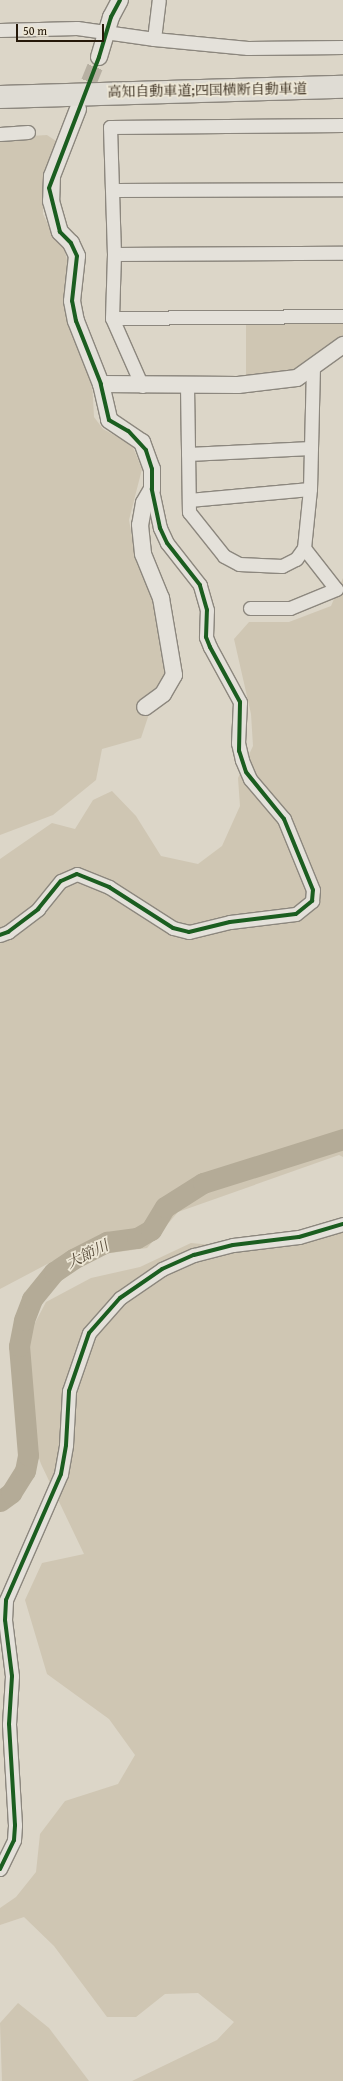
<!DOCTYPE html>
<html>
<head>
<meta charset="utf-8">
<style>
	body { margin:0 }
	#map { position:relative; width:343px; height:2081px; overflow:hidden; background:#dcd6c8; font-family:"Gentium Book Plus","Noto Serif JP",serif }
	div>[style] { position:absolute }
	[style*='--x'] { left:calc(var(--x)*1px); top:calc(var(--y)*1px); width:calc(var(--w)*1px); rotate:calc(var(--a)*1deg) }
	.green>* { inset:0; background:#cfc6b3 }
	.river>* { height:21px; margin:-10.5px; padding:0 10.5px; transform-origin:10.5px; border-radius:10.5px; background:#b4ab97 }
	.tertiary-tunnel>* { height:16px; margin-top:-8px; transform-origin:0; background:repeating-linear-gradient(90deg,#b7b0a2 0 16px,transparent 0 24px) }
	.roads { filter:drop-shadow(1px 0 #8c877e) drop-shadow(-1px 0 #8c877e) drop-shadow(0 1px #8c877e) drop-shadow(0 -1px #8c877e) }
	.minor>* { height:13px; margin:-6.5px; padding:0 6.5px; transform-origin:6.5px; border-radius:6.5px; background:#e4e1da }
	.tertiary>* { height:16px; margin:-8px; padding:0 8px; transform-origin:8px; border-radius:8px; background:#e4e1da }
	.motorway>* { height:22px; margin:-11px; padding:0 11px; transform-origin:11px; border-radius:11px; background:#dfdcd4 }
	.cycleway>* { height:4px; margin:-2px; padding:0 2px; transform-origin:2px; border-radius:2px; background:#1b5e20 }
	span { translate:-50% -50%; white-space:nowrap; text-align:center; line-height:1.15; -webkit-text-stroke:3.5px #ede7d6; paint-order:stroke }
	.street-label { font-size:14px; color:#251809 }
	.water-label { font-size:15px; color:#574b39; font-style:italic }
	.scale { position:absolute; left:16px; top:24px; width:88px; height:18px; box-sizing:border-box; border:2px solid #251809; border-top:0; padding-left:5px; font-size:12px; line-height:14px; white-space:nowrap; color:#251809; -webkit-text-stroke:3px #ede7d6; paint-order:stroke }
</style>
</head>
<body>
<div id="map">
	<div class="green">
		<div style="clip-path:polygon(47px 135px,56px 141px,43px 183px,43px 214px,52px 233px,65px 251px,92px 381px,94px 417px,103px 429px,132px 445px,142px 469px,129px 520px,137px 564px,158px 610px,166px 675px,155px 693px,144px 699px,148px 717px,141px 738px,102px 749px,96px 780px,53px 815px,0 835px,0 138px)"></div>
		<div style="clip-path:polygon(343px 319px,343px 335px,311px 362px,290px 372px,246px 376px,246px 323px)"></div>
		<div style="clip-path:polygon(343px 578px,343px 1157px,339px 1155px,178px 1212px,147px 1248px,53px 1261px,0 1289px,0 859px,52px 823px,75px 829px,93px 800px,112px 791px,136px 816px,161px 856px,198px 864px,222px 846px,240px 806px,238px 778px,253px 746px,251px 714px,234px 639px,249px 622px,289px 622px,331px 606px)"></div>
		<div style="clip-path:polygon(343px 1222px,343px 2081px,132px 2081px,217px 2040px,234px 2022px,198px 1993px,165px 1994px,136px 2017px,107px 2017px,54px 1946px,24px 1917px,0 1925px,0 1908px,16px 1897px,36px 1872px,40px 1834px,65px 1801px,118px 1784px,135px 1755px,109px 1719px,47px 1674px,25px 1600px,42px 1563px,84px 1554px,41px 1464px,26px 1420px,20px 1388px,26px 1340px,46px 1302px,91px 1278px,140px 1267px,191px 1243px,246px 1248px)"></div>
		<div style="clip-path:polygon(18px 2003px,49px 2028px,89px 2081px,2px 2081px,0 2023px)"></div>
	</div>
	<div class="river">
		<div style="--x:0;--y:1501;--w:14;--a:-36"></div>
		<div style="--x:11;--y:1493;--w:26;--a:-58"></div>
		<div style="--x:25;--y:1471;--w:16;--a:-79"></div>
		<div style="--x:28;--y:1455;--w:109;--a:-94.7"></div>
		<div style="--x:19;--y:1346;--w:26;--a:-79"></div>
		<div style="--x:24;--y:1320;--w:22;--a:-69"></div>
		<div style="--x:32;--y:1299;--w:35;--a:-51"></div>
		<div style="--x:54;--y:1272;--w:23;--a:-34"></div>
		<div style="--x:73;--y:1259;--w:38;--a:-27"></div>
		<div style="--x:107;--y:1242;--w:30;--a:-8"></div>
		<div style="--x:137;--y:1238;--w:16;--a:-30"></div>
		<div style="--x:151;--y:1230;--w:27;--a:-59"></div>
		<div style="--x:165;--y:1207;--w:45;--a:-32.3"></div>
		<div style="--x:203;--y:1183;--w:147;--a:-17.4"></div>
	</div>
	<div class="tertiary-tunnel">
		<div style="--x:80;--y:104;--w:51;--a:-68"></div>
	</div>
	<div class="roads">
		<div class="minor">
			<div style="--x:0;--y:30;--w:77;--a:-1.5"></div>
			<div style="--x:77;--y:28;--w:78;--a:8.1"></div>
			<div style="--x:154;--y:39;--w:94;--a:5.5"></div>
			<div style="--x:248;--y:48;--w:95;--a:-0.6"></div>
			<div style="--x:154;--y:39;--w:39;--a:-83"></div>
			<div style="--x:0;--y:134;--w:28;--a:-4"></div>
			<div style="--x:113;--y:190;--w:230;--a:-0.2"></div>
			<div style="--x:114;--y:254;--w:229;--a:-0.3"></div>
			<div style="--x:112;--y:318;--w:231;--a:-0.5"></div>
			<div style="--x:142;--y:386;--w:74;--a:-113.8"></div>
			<div style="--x:112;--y:318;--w:64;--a:-88.2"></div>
			<div style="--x:114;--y:254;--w:127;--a:-91.8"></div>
			<div style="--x:110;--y:127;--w:233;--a:-0.5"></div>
			<div style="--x:187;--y:386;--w:126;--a:89.1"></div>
			<div style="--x:189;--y:512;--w:56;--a:51.5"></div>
			<div style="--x:224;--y:556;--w:17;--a:28"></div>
			<div style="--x:239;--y:564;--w:43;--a:2.7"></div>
			<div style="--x:282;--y:566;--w:16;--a:-27"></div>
			<div style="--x:296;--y:559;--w:14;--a:-54"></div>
			<div style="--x:304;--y:548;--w:59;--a:-84.2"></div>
			<div style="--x:310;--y:489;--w:121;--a:-88.6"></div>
			<div style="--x:188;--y:454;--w:123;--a:-2.8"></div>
			<div style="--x:189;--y:500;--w:121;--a:-5.2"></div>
			<div style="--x:250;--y:608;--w:40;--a:0"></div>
			<div style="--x:290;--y:608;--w:50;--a:-22.4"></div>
			<div style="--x:336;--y:589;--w:52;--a:-128"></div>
			<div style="--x:0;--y:935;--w:9;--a:-21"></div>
			<div style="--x:8;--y:932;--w:38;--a:-37"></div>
			<div style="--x:38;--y:909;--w:36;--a:-51"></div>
			<div style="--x:61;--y:881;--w:17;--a:-24"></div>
			<div style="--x:77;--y:874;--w:35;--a:22"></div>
			<div style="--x:109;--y:887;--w:76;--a:32.6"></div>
			<div style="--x:173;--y:928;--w:16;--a:14"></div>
			<div style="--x:189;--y:932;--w:42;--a:-13.7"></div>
			<div style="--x:230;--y:922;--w:66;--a:-6.9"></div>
			<div style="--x:296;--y:914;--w:21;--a:-39"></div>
			<div style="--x:312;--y:901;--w:11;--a:-85"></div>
			<div style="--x:313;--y:890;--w:77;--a:-112.2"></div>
			<div style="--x:284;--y:819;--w:52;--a:-130.4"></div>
			<div style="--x:250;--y:779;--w:21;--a:-113"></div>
			<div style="--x:242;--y:760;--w:17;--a:-103"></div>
			<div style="--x:238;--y:743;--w:41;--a:-87.2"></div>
			<div style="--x:240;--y:702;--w:63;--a:-118.6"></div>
			<div style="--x:210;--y:647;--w:11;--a:-112"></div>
			<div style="--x:206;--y:637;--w:27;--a:-88"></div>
			<div style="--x:207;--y:610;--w:26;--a:-106"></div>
			<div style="--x:200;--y:585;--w:53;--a:-128.2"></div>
			<div style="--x:167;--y:543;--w:17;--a:-115"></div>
			<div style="--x:160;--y:528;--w:40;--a:-102"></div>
			<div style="--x:0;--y:1869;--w:32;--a:-64"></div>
			<div style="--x:14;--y:1840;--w:15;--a:-86"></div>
			<div style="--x:15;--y:1825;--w:101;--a:-93.4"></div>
			<div style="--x:9;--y:1724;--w:48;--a:-86.4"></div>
			<div style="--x:12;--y:1676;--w:56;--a:-97.1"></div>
			<div style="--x:5;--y:1620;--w:20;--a:-87"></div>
			<div style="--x:6;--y:1600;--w:137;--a:-66.4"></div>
			<div style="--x:61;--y:1474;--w:29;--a:-80"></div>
			<div style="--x:66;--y:1445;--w:54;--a:-86.8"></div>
			<div style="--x:69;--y:1391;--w:61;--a:-71"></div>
			<div style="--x:89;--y:1333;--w:47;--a:-48.5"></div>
			<div style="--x:120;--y:1298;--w:51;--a:-34.6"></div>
			<div style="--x:162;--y:1269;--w:35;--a:-24"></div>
			<div style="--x:194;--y:1255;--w:40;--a:-14.4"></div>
			<div style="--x:233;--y:1245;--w:66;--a:-6.9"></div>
			<div style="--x:299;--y:1237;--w:46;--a:-16.5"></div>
		</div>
		<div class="tertiary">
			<div style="--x:99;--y:57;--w:42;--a:-73.3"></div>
			<div style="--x:111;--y:17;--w:19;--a:-62"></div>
			<div style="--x:78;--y:109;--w:72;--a:111.2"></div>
			<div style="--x:52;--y:176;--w:25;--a:92"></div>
			<div style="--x:51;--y:201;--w:32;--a:74"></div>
			<div style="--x:60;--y:232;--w:16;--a:45"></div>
			<div style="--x:71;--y:243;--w:14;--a:65"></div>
			<div style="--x:77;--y:256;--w:45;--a:96.3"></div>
			<div style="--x:72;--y:301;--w:20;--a:79"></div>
			<div style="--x:76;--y:321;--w:68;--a:68.4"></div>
			<div style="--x:101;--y:384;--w:37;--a:77"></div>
			<div style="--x:109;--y:420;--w:40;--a:34"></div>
			<div style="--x:142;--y:442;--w:29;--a:70"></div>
			<div style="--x:152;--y:469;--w:20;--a:90"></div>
			<div style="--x:152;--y:489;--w:16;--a:120"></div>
			<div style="--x:144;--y:503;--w:22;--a:100"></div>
			<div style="--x:140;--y:525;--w:29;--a:84"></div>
			<div style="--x:143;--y:554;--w:48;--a:67.8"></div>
			<div style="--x:161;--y:598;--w:78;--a:80.4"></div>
			<div style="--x:174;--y:675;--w:22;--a:120"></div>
			<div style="--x:163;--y:694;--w:22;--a:144"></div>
			<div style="--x:101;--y:384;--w:137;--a:0.4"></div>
			<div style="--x:238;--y:385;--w:59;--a:-6.8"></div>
			<div style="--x:297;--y:378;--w:57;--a:-35.7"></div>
		</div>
		<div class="motorway">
			<div style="--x:0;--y:97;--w:343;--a:-1.7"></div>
		</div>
	</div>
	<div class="cycleway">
		<div style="--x:0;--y:935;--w:9;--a:-21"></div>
		<div style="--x:8;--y:932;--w:38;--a:-37"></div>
		<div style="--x:38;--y:909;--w:36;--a:-51"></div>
		<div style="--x:61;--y:881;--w:17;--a:-24"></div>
		<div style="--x:77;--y:874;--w:35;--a:22"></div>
		<div style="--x:109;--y:887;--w:76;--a:32.6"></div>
		<div style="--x:173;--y:928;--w:16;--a:14"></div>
		<div style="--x:189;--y:932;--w:42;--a:-13.7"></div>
		<div style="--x:230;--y:922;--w:66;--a:-6.9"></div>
		<div style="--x:296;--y:914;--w:21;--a:-39"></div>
		<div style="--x:312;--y:901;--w:11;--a:-85"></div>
		<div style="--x:313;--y:890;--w:77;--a:-112.2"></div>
		<div style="--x:284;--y:819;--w:60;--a:-129"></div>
		<div style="--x:246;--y:772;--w:22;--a:-108"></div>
		<div style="--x:239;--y:751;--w:49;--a:-88.8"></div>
		<div style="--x:240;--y:702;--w:63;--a:-118.6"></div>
		<div style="--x:210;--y:647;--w:11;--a:-112"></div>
		<div style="--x:206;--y:637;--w:27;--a:-88"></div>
		<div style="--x:207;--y:610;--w:26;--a:-106"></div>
		<div style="--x:200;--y:585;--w:53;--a:-128.2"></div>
		<div style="--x:167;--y:543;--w:17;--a:-115"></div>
		<div style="--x:160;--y:528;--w:40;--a:-102"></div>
		<div style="--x:152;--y:489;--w:20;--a:-90"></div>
		<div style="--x:152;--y:469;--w:20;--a:-108"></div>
		<div style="--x:146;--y:450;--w:26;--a:-133"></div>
		<div style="--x:128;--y:431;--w:22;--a:-150"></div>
		<div style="--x:109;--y:420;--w:37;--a:-103"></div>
		<div style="--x:101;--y:384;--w:68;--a:-111.6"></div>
		<div style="--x:76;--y:321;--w:20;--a:-101"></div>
		<div style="--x:72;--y:301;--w:45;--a:-83.7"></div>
		<div style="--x:77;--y:256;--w:14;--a:-115"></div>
		<div style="--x:71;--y:243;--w:16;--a:-135"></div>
		<div style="--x:60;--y:232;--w:45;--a:-104"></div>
		<div style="--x:49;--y:188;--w:140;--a:-69.1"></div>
		<div style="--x:99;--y:57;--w:42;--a:-73.3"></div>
		<div style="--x:111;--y:17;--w:19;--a:-62"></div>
		<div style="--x:0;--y:1869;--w:32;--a:-64"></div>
		<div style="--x:14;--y:1840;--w:15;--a:-86"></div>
		<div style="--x:15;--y:1825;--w:101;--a:-93.4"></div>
		<div style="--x:9;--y:1724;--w:48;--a:-86.4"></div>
		<div style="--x:12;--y:1676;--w:56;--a:-97.1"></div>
		<div style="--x:5;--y:1620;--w:20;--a:-87"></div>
		<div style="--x:6;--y:1600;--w:137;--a:-66.4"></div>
		<div style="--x:61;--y:1474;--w:29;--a:-80"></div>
		<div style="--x:66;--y:1445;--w:54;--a:-86.8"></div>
		<div style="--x:69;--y:1391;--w:61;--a:-71"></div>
		<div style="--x:89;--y:1333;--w:47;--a:-48.5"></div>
		<div style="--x:120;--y:1298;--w:51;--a:-34.6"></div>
		<div style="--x:162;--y:1269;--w:35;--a:-24"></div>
		<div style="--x:194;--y:1255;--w:40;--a:-14.4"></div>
		<div style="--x:233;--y:1245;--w:66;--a:-6.9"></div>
		<div style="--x:299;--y:1237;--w:46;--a:-16.5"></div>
	</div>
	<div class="street-label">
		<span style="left:207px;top:90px;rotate:-1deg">高知自動車道;四国横断自動車道</span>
	</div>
	<div class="water-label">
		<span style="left:87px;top:1254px;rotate:-26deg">大節川</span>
	</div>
	<div class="scale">50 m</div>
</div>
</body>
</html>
